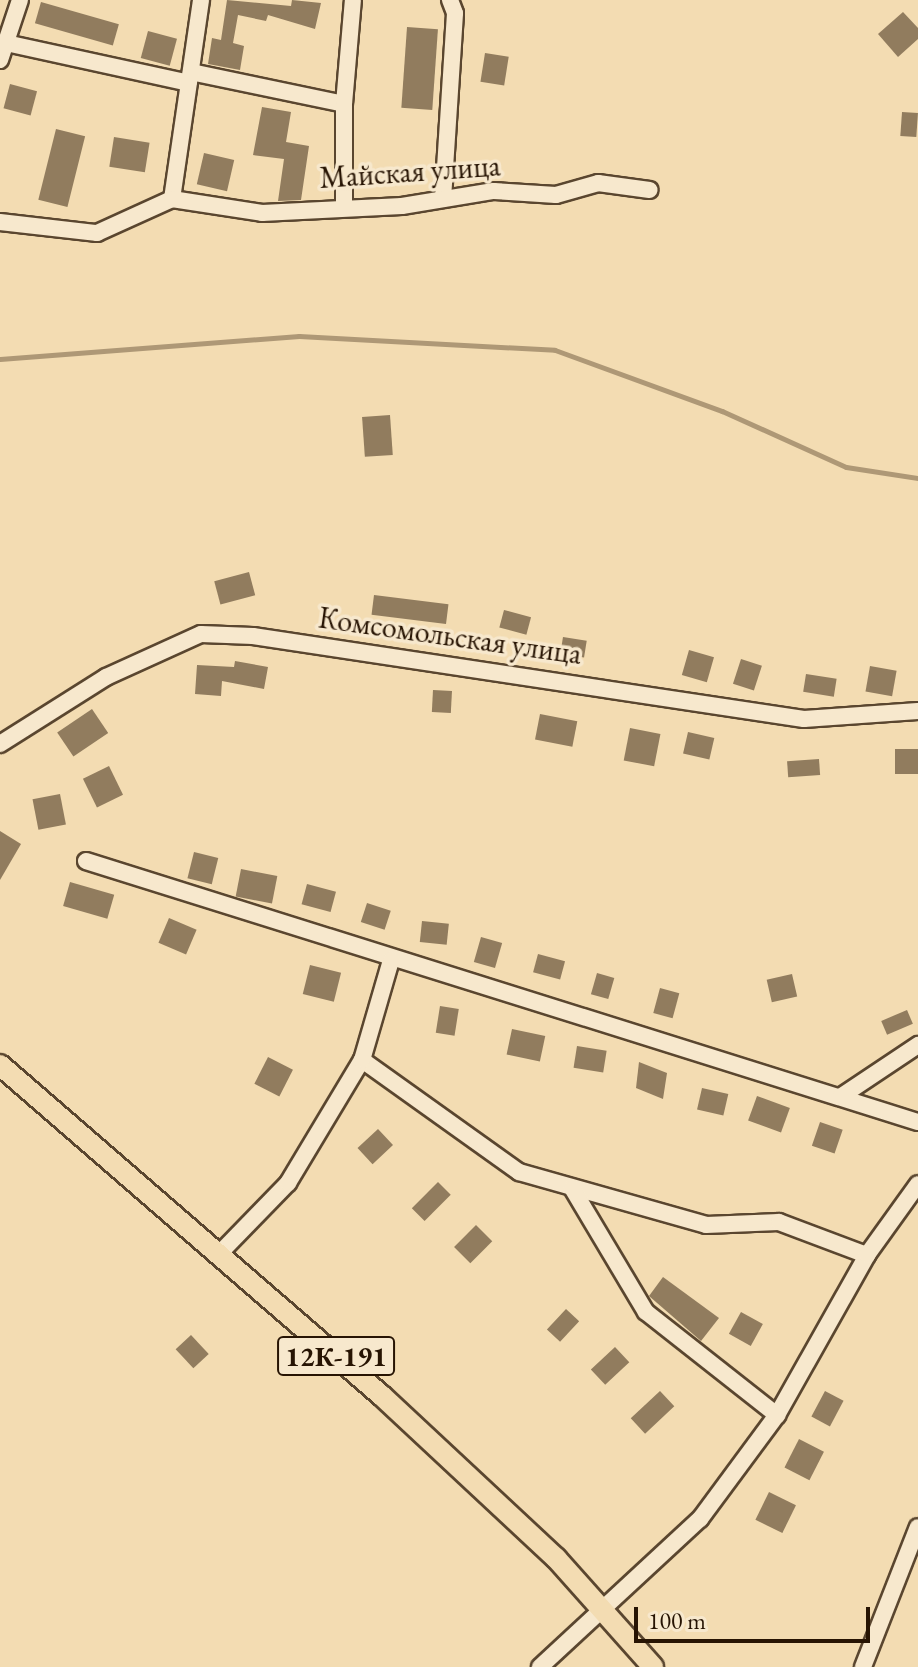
<!DOCTYPE html>
<html>
<head>
<meta charset="utf-8">
<style>
	body { margin:0 }
	#map { position:relative; width:918px; height:1667px; overflow:hidden; background:#f3dcb2; font-family:"EB Garamond",serif }
	div>[style] { position:absolute }
	[style*='--x'] { left:calc(var(--x)*1px); top:calc(var(--y)*1px); width:calc(var(--w)*1px); rotate:calc(var(--a)*1deg) }
	.stream>* { height:5px; margin:-2.5px; padding:0 2.5px; transform-origin:2.5px; border-radius:2.5px; background:#ae9876 }
	.building>* { inset:0; background:#917c5e; transform-origin:0 0 }
	.roads { filter:drop-shadow(2px 0 #5a462f) drop-shadow(-2px 0 #5a462f) drop-shadow(0 2px #5a462f) drop-shadow(0 -2px #5a462f) }
	.minor>* { height:16px; margin:-8px; padding:0 8px; transform-origin:8px; border-radius:8px; background:#f7e8cd }
	.major>* { height:20px; margin:-10px; padding:0 10px; transform-origin:10px; border-radius:10px; background:#f3dcb2 }
	span { translate:-50% -50%; white-space:nowrap; text-align:center; line-height:1.15; -webkit-text-stroke:7px #f7e8cd; paint-order:stroke }
	.shield-label span { padding:2px 6px; background:#f7e8cd; border:2px solid; border-radius:6px; -webkit-text-stroke-width:0 }
	.shield-label { font-size:28px; color:#271403; font-weight:700 }
	.street-label { font-size:30px; color:#271403 }
	.scale { position:absolute; left:634px; top:1607px; width:236px; height:36px; box-sizing:border-box; border:4px solid #271403; border-top:0; padding-left:10px; font-size:24px; line-height:28px; white-space:nowrap; color:#271403; -webkit-text-stroke:6px #f7e8cd; paint-order:stroke }
</style>
</head>
<body>
<div id="map">
	<div class="stream">
		<div style="--x:0;--y:359;--w:300;--a:-4.4"></div>
		<div style="--x:299;--y:336;--w:256;--a:3.1"></div>
		<div style="--x:555;--y:350;--w:178;--a:20.1"></div>
		<div style="--x:722;--y:411;--w:136;--a:24.3"></div>
		<div style="--x:846;--y:467;--w:73;--a:8.7"></div>
	</div>
	<div class="building">
		<div style="clip-path:polygon(227px 0,291px 6px,292px 0,321px 3px,315px 29px,268px 15px,266px 21px,238px 15px,233px 43px,244px 46px,240px 70px,208px 64px,212px 38px,221px 40px)"></div>
		<div style="left:41px;top:2px;width:81px;height:22px;rotate:16deg"></div>
		<div style="clip-path:polygon(903px 12px,918px 28px,918px 39px,898px 57px,878px 34px)"></div>
		<div style="left:407px;top:27px;width:31px;height:81px;rotate:4deg"></div>
		<div style="left:148px;top:31px;width:30px;height:28px;rotate:15deg"></div>
		<div style="left:485px;top:53px;width:24px;height:29px;rotate:9deg"></div>
		<div style="left:10px;top:84px;width:28px;height:25px;rotate:15deg"></div>
		<div style="clip-path:polygon(262px 107px,291px 112px,286px 142px,309px 146px,301px 200px,278px 201px,284px 159px,253px 155px)"></div>
		<div style="left:902px;top:112px;width:16px;height:24px;rotate:4deg"></div>
		<div style="left:56px;top:129px;width:30px;height:73px;rotate:14deg"></div>
		<div style="left:114px;top:137px;width:36px;height:30px;rotate:9deg"></div>
		<div style="left:204px;top:153px;width:31px;height:32px;rotate:13deg"></div>
		<div style="left:390px;top:415px;width:40px;height:28px;rotate:86deg"></div>
		<div style="left:249px;top:572px;width:24px;height:36px;rotate:75deg"></div>
		<div style="left:374px;top:595px;width:75px;height:20px;rotate:7deg"></div>
		<div style="left:504px;top:610px;width:28px;height:18px;rotate:15deg"></div>
		<div style="left:563px;top:637px;width:24px;height:17px;rotate:9deg"></div>
		<div style="left:689px;top:650px;width:26px;height:26px;rotate:16deg"></div>
		<div style="left:741px;top:659px;width:22px;height:26px;rotate:18deg"></div>
		<div style="clip-path:polygon(235px 661px,268px 667px,264px 689px,222px 681px,221px 696px,195px 694px,197px 665px,234px 667px)"></div>
		<div style="left:870px;top:666px;width:27px;height:26px;rotate:10deg"></div>
		<div style="left:806px;top:674px;width:31px;height:18px;rotate:9deg"></div>
		<div style="left:433px;top:690px;width:19px;height:22px;rotate:3deg"></div>
		<div style="left:92px;top:709px;width:29px;height:42px;rotate:56deg"></div>
		<div style="left:540px;top:714px;width:38px;height:26px;rotate:11deg"></div>
		<div style="left:630px;top:728px;width:31px;height:33px;rotate:11deg"></div>
		<div style="left:688px;top:732px;width:27px;height:22px;rotate:13deg"></div>
		<div style="left:895px;top:749px;width:23px;height:25px"></div>
		<div style="left:819px;top:759px;width:16px;height:32px;rotate:86deg"></div>
		<div style="left:109px;top:766px;width:32px;height:29px;rotate:64deg"></div>
		<div style="left:60px;top:794px;width:31px;height:28px;rotate:79deg"></div>
		<div style="clip-path:polygon(0 831px,21px 844px,0 880px)"></div>
		<div style="left:194px;top:852px;width:25px;height:27px;rotate:14deg"></div>
		<div style="left:241px;top:869px;width:37px;height:28px;rotate:11deg"></div>
		<div style="left:70px;top:882px;width:46px;height:25px;rotate:16deg"></div>
		<div style="left:307px;top:884px;width:30px;height:21px;rotate:15deg"></div>
		<div style="left:367px;top:903px;width:25px;height:20px;rotate:18deg"></div>
		<div style="left:169px;top:918px;width:30px;height:27px;rotate:23deg"></div>
		<div style="left:422px;top:921px;width:27px;height:21px;rotate:6deg"></div>
		<div style="left:481px;top:937px;width:22px;height:26px;rotate:16deg"></div>
		<div style="left:538px;top:954px;width:28px;height:19px;rotate:15deg"></div>
		<div style="left:310px;top:965px;width:32px;height:30px;rotate:14deg"></div>
		<div style="left:597px;top:973px;width:18px;height:22px;rotate:16deg"></div>
		<div style="left:792px;top:974px;width:23px;height:26px;rotate:77deg"></div>
		<div style="left:660px;top:988px;width:20px;height:26px;rotate:15deg"></div>
		<div style="left:440px;top:1006px;width:19px;height:27px;rotate:9deg"></div>
		<div style="left:907px;top:1010px;width:15px;height:28px;rotate:67deg"></div>
		<div style="left:512px;top:1029px;width:34px;height:26px;rotate:12deg"></div>
		<div style="left:577px;top:1046px;width:30px;height:22px;rotate:9deg"></div>
		<div style="left:268px;top:1057px;width:28px;height:30px;rotate:27deg"></div>
		<div style="clip-path:polygon(639px 1062px,667px 1073px,663px 1099px,636px 1088px)"></div>
		<div style="left:702px;top:1088px;width:27px;height:22px;rotate:13deg"></div>
		<div style="left:757px;top:1096px;width:35px;height:26px;rotate:20deg"></div>
		<div style="left:820px;top:1122px;width:24px;height:25px;rotate:19deg"></div>
		<div style="left:378px;top:1129px;width:22px;height:28px;rotate:47deg"></div>
		<div style="left:438px;top:1182px;width:18px;height:37px;rotate:45deg"></div>
		<div style="left:476px;top:1225px;width:23px;height:31px;rotate:45deg"></div>
		<div style="clip-path:polygon(663px 1277px,719px 1318px,701px 1341px,649px 1296px)"></div>
		<div style="left:566px;top:1309px;width:18px;height:28px;rotate:43deg"></div>
		<div style="left:741px;top:1312px;width:25px;height:25px;rotate:29deg"></div>
		<div style="left:191px;top:1335px;width:26px;height:21px;rotate:47deg"></div>
		<div style="left:615px;top:1347px;width:21px;height:33px;rotate:47deg"></div>
		<div style="left:660px;top:1391px;width:21px;height:40px;rotate:47deg"></div>
		<div style="left:825px;top:1391px;width:21px;height:29px;rotate:28deg"></div>
		<div style="left:799px;top:1439px;width:28px;height:32px;rotate:27deg"></div>
		<div style="left:769px;top:1492px;width:30px;height:31px;rotate:26deg"></div>
	</div>
	<div class="roads">
		<div class="minor">
			<div style="--x:6;--y:43;--w:187;--a:12.3"></div>
			<div style="--x:0;--y:60;--w:63;--a:-71.6"></div>
			<div style="--x:191;--y:72;--w:156;--a:11.8"></div>
			<div style="--x:344;--y:104;--w:100;--a:90"></div>
			<div style="--x:344;--y:104;--w:104;--a:-85.1"></div>
			<div style="--x:172;--y:199;--w:201;--a:-81.7"></div>
			<div style="--x:443;--y:199;--w:186;--a:-86.3"></div>
			<div style="--x:455;--y:13;--w:14;--a:-111"></div>
			<div style="--x:0;--y:222;--w:98;--a:6.5"></div>
			<div style="--x:97;--y:233;--w:82;--a:-24.4"></div>
			<div style="--x:172;--y:199;--w:91;--a:8.8"></div>
			<div style="--x:262;--y:213;--w:140;--a:-2.9"></div>
			<div style="--x:402;--y:206;--w:93;--a:-9.3"></div>
			<div style="--x:494;--y:191;--w:62;--a:3.7"></div>
			<div style="--x:556;--y:195;--w:44;--a:-15.9"></div>
			<div style="--x:598;--y:183;--w:52;--a:7.7"></div>
			<div style="--x:0;--y:744;--w:125;--a:-32.3"></div>
			<div style="--x:106;--y:677;--w:104;--a:-24.4"></div>
			<div style="--x:201;--y:634;--w:52;--a:2.2"></div>
			<div style="--x:253;--y:636;--w:557;--a:8.57"></div>
			<div style="--x:804;--y:719;--w:114;--a:-4"></div>
			<div style="--x:86;--y:861;--w:872;--a:17.42"></div>
			<div style="--x:362;--y:1060;--w:193;--a:35.5"></div>
			<div style="--x:519;--y:1172;--w:194;--a:15.8"></div>
			<div style="--x:706;--y:1225;--w:73;--a:-2.4"></div>
			<div style="--x:779;--y:1222;--w:94;--a:20.6"></div>
			<div style="--x:840;--y:1097;--w:94;--a:-33.7"></div>
			<div style="--x:572;--y:1188;--w:144;--a:59.2"></div>
			<div style="--x:646;--y:1312;--w:167;--a:38.2"></div>
			<div style="--x:219;--y:1254;--w:99;--a:-45.8"></div>
			<div style="--x:288;--y:1183;--w:144;--a:-59"></div>
			<div style="--x:362;--y:1060;--w:104;--a:-73.8"></div>
			<div style="--x:540;--y:1667;--w:218;--a:-42.8"></div>
			<div style="--x:700;--y:1519;--w:129;--a:-53.5"></div>
			<div style="--x:777;--y:1415;--w:184;--a:-60.6"></div>
			<div style="--x:867;--y:1255;--w:87;--a:-54.3"></div>
			<div style="--x:863;--y:1667;--w:150;--a:-68.6"></div>
		</div>
		<div class="major">
			<div style="--x:0;--y:1065;--w:505;--a:40.91"></div>
			<div style="--x:382;--y:1396;--w:238;--a:43"></div>
			<div style="--x:556;--y:1558;--w:146;--a:48.3"></div>
		</div>
	</div>
	<div class="shield-label">
		<span style="left:336px;top:1356px">12К-191</span>
	</div>
	<div class="street-label">
		<span style="left:410px;top:172px;rotate:-4deg">Майская улица</span>
		<span style="left:450px;top:636px;rotate:8deg">Комсомольская улица</span>
	</div>
	<div class="scale">100 m</div>
</div>
</body>
</html>
